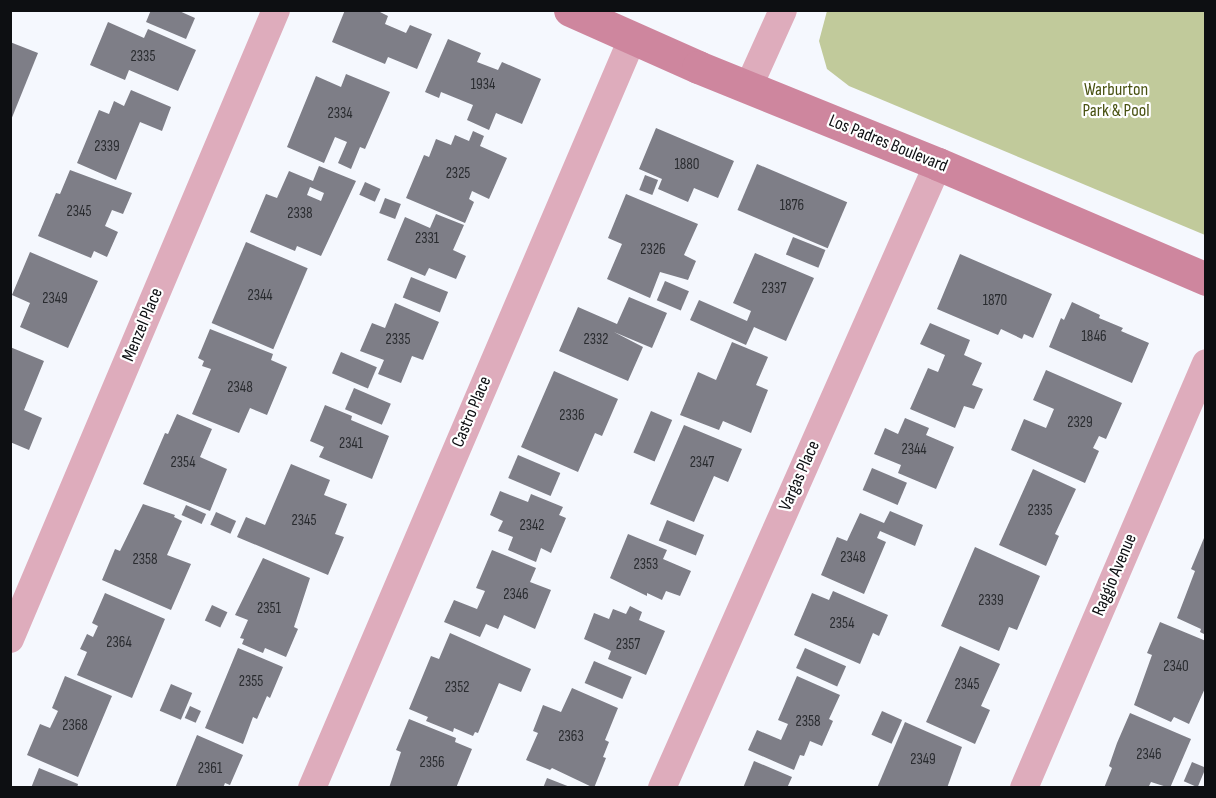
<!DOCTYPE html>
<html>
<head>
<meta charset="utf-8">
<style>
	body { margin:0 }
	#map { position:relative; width:1216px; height:798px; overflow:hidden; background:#f5f8fe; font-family:"Sofia Sans Condensed",sans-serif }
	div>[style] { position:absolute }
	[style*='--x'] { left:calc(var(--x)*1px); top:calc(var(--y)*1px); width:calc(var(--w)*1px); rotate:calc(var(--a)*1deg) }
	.green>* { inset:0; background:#c1ca9b }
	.building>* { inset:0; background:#7e7e87; transform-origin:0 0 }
	.street>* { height:28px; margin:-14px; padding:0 14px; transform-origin:14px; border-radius:14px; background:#deacbc }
	.secondary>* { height:33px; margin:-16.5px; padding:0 16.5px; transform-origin:16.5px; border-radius:16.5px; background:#ce869e }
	span { translate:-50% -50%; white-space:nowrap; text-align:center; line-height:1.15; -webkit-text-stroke:4.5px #fff; paint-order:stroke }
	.number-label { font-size:15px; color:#292b2f }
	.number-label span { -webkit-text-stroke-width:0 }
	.park-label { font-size:18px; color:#495212 }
	.street-label { font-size:18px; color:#0d0f12 }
	.frame { position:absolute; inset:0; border:12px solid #0d0f12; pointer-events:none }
</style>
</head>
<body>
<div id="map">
	<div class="green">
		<div style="clip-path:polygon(827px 11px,1205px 11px,1205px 235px,849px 86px,827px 69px,819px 41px)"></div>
	</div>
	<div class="building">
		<div style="clip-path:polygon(151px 10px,177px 10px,195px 18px,186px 39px,146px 22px)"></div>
		<div style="clip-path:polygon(345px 10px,376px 10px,388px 16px,385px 24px,406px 33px,410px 25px,432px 34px,417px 69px,388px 57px,385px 64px,332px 42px)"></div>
		<div style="clip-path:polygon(108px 22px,144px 38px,148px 29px,196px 50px,178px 91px,129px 70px,125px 80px,90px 65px)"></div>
		<div style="clip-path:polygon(448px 39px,481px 53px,477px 62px,498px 70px,502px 62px,541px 79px,522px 124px,496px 113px,489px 130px,467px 120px,473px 105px,441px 92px,439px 98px,425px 92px)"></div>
		<div style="clip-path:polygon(10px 42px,38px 53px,11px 120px,10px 120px)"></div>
		<div style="clip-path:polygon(346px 74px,390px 92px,365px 149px,360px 147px,351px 169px,338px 163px,347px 142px,335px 137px,324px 163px,287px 147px,316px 76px,341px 87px)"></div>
		<div style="clip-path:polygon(131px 90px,171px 107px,162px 131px,140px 122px,116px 180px,77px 163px,99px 110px,109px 114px,114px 101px,124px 106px)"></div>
		<div style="clip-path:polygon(656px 128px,734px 161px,718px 198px,694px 188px,688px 202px,658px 189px,662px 179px,639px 169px)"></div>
		<div style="clip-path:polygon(473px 131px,484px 136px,480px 146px,507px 158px,489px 199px,472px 191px,469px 199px,474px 202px,465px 223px,406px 198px,424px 155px,429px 157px,436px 139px,451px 145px,455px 135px,469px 141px)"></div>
		<div style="left:757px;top:164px;width:98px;height:50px;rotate:23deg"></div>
		<div style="clip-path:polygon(evenodd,319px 166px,356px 181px,321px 256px,297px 246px,295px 251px,250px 232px,266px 194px,277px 198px,289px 171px,313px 181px,319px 166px,310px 187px,324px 193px,321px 201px,307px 195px,310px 187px)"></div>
		<div style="clip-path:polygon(70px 170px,132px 193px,123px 214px,112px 210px,105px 226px,118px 232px,107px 257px,94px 251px,91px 258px,38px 236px,56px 193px,60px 194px)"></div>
		<div style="left:645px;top:175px;width:14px;height:16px;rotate:21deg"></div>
		<div style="left:365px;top:182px;width:17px;height:14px;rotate:24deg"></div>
		<div style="clip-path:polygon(626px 194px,698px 224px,684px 255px,696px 261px,688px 280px,660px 272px,650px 298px,607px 279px,622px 244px,608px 238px)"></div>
		<div style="left:385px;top:198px;width:17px;height:16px;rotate:21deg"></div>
		<div style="clip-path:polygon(436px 214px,464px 225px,453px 250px,466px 256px,456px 279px,429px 268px,425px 276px,387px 260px,405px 217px,430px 228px)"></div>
		<div style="left:793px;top:237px;width:35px;height:19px;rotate:22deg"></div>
		<div style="left:246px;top:242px;width:67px;height:88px;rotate:23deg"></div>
		<div style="clip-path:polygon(30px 252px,98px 281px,68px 348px,20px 327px,30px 303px,12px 295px)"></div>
		<div style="clip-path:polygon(755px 253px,814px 278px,786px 341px,754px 327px,746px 345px,690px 320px,699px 300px,747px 321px,751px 311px,733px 303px)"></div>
		<div style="clip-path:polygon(960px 254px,1052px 294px,1033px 338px,1024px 334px,1022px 339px,1001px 329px,998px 335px,937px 309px)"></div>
		<div style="left:411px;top:277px;width:40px;height:22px;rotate:22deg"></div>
		<div style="left:665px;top:281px;width:26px;height:21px;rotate:23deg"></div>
		<div style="clip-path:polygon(629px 297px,667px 313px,652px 348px,614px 332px,643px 347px,628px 381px,559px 351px,578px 307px,617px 324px)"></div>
		<div style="clip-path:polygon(1072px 302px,1100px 315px,1099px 318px,1123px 328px,1121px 331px,1149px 343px,1132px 383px,1049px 347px,1061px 318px,1064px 320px)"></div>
		<div style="clip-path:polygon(395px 303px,439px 322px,423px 360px,412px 356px,401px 383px,378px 374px,384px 360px,360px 351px,372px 323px,385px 328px)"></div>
		<div style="clip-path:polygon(930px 323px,970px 340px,964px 355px,982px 363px,972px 385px,983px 389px,974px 409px,964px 406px,955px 428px,910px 409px,928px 368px,938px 372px,945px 355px,920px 344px)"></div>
		<div style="clip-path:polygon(210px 329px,273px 354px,271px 360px,287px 367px,267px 415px,250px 408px,239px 433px,192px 414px,211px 369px,202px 366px,204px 361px,198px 358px)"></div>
		<div style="clip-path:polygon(732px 342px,768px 357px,756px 385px,768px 390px,751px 433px,723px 421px,719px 430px,680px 415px,698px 372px,716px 380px)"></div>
		<div style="clip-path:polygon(10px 347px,44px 361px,24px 410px,42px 418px,29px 450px,10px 442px)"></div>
		<div style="left:341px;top:352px;width:39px;height:23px;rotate:23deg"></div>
		<div style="clip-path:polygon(1046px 370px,1122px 403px,1106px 439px,1099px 436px,1093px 448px,1099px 451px,1085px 483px,1011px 450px,1024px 419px,1046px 428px,1054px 409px,1033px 400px)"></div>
		<div style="clip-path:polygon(554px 371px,618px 399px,602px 436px,595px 433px,578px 472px,521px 447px)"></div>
		<div style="left:354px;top:388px;width:40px;height:23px;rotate:23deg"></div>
		<div style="clip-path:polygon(325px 405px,352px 416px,351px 420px,389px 436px,372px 479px,319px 457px,324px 447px,310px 441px)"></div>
		<div style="left:651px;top:411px;width:23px;height:45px;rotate:23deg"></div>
		<div style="clip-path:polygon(177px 414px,212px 429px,200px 457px,227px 469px,210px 511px,143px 484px,165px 433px,168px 434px)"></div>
		<div style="clip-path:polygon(905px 418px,929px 428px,926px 435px,954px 447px,936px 489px,898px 473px,901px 465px,874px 454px,885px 428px,898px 434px)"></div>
		<div style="clip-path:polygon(684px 425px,742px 449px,728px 482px,714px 476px,694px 522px,650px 504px)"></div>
		<div style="left:518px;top:455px;width:46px;height:25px;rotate:23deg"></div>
		<div style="clip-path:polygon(291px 464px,330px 480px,324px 495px,347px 504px,335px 534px,344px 537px,328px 575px,237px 537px,246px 517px,265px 525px)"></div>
		<div style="left:872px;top:468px;width:38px;height:24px;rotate:23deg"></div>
		<div style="clip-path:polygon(1033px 469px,1076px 489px,1055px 534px,1059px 536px,1046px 566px,999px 545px)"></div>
		<div style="clip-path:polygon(500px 491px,528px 502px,531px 494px,563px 507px,559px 515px,566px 518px,551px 553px,541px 548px,536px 562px,508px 550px,513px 537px,498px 531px,503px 521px,490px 515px)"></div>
		<div style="clip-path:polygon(143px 504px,175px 515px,174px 517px,182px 521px,167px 555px,191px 564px,171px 610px,102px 580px,115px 549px,120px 551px)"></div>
		<div style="left:186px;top:505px;width:22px;height:11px;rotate:24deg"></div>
		<div style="clip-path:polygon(890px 511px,923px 525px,915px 546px,880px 531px,877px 538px,886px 542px,864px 594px,821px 575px,837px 537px,847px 541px,860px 513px,884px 523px)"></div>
		<div style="left:216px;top:512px;width:22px;height:14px;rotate:24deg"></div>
		<div style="left:667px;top:520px;width:40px;height:22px;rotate:22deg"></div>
		<div style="clip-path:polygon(628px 534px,667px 550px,663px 559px,691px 571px,680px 596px,666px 591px,662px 600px,647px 593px,647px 596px,610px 578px)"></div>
		<div style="clip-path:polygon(1204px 538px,1206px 539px,1206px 635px,1200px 632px,1201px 629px,1177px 618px,1195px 571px,1191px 569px)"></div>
		<div style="clip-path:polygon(975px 547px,1040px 576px,1017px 630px,1009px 627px,999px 651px,941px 626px)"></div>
		<div style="clip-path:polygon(492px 550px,536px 568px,530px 582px,551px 590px,535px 629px,504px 615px,498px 629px,486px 624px,480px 637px,444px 622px,454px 600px,477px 609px,485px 591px,476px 588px)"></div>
		<div style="clip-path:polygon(263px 558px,310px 578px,294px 627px,298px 629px,286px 657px,265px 648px,263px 653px,242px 644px,244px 639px,240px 638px,248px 620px,235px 615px)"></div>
		<div style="clip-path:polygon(833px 591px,888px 615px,879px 636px,873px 633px,860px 664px,794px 635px,812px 593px,829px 600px)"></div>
		<div style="clip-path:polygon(105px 593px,165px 619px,132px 698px,77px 675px,87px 652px,80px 649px,87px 634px,93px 637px,98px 626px,92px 623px)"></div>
		<div style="left:212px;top:605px;width:17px;height:17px;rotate:25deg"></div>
		<div style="clip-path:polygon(630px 606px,642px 612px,639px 620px,665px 631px,646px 675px,608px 659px,611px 651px,584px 639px,594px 613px,609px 619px,613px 609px,626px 614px)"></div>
		<div style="clip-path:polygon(1160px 622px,1206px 641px,1206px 686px,1189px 724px,1174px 717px,1171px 722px,1134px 705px,1152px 655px,1147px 653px)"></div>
		<div style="clip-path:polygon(450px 633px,531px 669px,521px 692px,499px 683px,478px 733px,475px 732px,473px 736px,454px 728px,453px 732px,426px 721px,428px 717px,409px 709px,431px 656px,439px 659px)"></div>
		<div style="clip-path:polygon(960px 646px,1000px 664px,981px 706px,990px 710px,975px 744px,926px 722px)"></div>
		<div style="clip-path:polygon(238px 648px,283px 667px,270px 698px,267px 696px,257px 719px,253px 717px,243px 744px,205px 728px)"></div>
		<div style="left:805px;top:648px;width:45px;height:22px;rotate:24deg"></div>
		<div style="left:594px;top:661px;width:41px;height:24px;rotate:23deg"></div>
		<div style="clip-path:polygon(65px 676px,112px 696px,78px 777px,27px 755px,40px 724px,50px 728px,58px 711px,52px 708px)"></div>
		<div style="clip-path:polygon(797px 676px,840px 695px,829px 719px,833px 721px,822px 746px,810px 741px,804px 756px,800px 755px,794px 770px,748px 750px,757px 730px,781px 740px,788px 724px,778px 720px)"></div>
		<div style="left:171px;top:684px;width:23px;height:29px;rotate:23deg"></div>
		<div style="clip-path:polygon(572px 688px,618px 708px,605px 740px,609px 742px,603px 757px,606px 758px,594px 788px,552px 768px,550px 770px,526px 760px,538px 733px,533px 731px,543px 705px,561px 712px)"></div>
		<div style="left:190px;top:706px;width:12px;height:13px;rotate:24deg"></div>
		<div style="left:882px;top:711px;width:22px;height:26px;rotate:24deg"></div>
		<div style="clip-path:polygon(1130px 713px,1191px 739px,1170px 788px,1151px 782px,1148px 788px,1104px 788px,1112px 768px,1109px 766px,1117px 743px)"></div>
		<div style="clip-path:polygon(409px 719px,456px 738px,455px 742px,472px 749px,456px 788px,389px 788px,401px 752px,396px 750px)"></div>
		<div style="clip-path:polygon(905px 722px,962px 747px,947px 788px,877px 788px)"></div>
		<div style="clip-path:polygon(197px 735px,243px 755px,230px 785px,225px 783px,223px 788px,175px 788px)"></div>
		<div style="clip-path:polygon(754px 761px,792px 777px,787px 788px,743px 788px)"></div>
		<div style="left:1192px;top:762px;width:15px;height:21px;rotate:23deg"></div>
		<div style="clip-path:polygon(39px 768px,78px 784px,77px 788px,31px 788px)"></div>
		<div style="clip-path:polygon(547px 778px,570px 787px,570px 788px,543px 788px)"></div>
	</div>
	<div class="street">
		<div style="--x:748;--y:88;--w:85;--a:-65.8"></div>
		<div style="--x:10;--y:639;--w:683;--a:-67.08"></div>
		<div style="--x:312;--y:788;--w:817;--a:-66.86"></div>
		<div style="--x:662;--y:788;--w:682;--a:-66.14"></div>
		<div style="--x:1024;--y:788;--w:462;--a:-66.8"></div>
	</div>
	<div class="secondary">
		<div style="--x:570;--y:10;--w:140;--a:24"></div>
		<div style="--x:698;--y:67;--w:259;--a:22"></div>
		<div style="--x:938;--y:164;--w:292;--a:23.2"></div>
	</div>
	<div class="number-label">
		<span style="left:143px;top:57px">2335</span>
		<span style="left:483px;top:85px">1934</span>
		<span style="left:340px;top:114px">2334</span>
		<span style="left:107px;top:147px">2339</span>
		<span style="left:687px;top:165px">1880</span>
		<span style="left:458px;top:174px">2325</span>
		<span style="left:792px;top:206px">1876</span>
		<span style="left:79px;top:212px">2345</span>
		<span style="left:300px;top:214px">2338</span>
		<span style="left:427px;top:239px">2331</span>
		<span style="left:653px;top:250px">2326</span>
		<span style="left:774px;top:289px">2337</span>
		<span style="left:260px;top:296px">2344</span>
		<span style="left:55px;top:299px">2349</span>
		<span style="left:995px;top:301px">1870</span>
		<span style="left:1094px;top:337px">1846</span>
		<span style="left:398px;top:340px">2335</span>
		<span style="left:596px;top:340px">2332</span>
		<span style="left:240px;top:388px">2348</span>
		<span style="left:572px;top:416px">2336</span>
		<span style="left:1080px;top:423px">2329</span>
		<span style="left:351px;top:444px">2341</span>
		<span style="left:914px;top:450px">2344</span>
		<span style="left:183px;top:463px">2354</span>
		<span style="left:702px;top:463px">2347</span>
		<span style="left:1040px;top:511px">2335</span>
		<span style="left:304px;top:521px">2345</span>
		<span style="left:532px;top:526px">2342</span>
		<span style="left:853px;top:558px">2348</span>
		<span style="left:145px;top:560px">2358</span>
		<span style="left:646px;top:565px">2353</span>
		<span style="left:516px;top:595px">2346</span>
		<span style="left:991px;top:601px">2339</span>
		<span style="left:269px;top:609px">2351</span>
		<span style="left:842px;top:624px">2354</span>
		<span style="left:119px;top:643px">2364</span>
		<span style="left:628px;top:645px">2357</span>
		<span style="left:1176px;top:667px">2340</span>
		<span style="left:251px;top:682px">2355</span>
		<span style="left:967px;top:685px">2345</span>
		<span style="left:457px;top:688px">2352</span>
		<span style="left:808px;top:722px">2358</span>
		<span style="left:75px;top:726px">2368</span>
		<span style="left:571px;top:737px">2363</span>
		<span style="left:1149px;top:755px">2346</span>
		<span style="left:923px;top:760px">2349</span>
		<span style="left:432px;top:763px">2356</span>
		<span style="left:210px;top:769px">2361</span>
	</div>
	<div class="park-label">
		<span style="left:1116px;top:101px">Warburton<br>Park &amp; Pool</span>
	</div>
	<div class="street-label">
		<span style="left:888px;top:144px;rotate:22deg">Los Padres Boulevard</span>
		<span style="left:143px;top:325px;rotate:-67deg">Menzel Place</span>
		<span style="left:472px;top:412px;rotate:-67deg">Castro Place</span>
		<span style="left:800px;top:476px;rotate:-66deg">Vargas Place</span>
		<span style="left:1115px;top:575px;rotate:-67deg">Raggio Avenue</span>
	</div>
	<div class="frame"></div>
</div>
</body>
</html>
